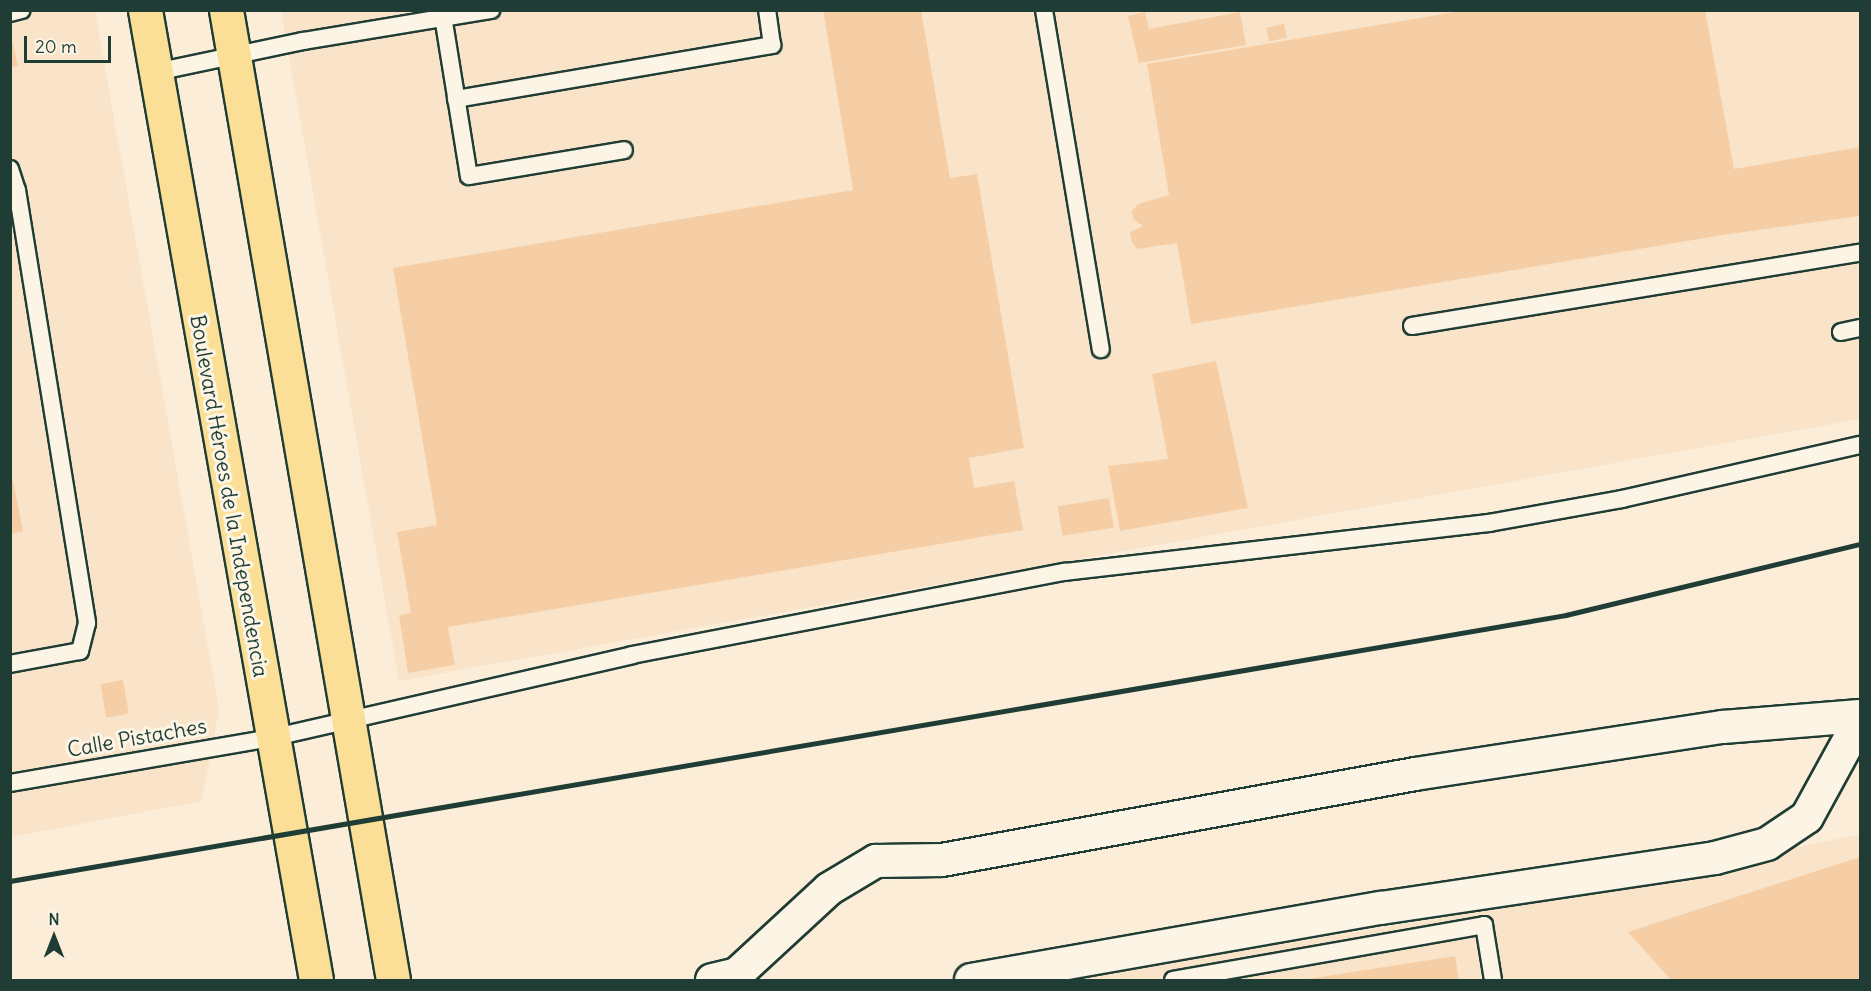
<!DOCTYPE html>
<html>
<head>
<meta charset="utf-8">
<style>
	body { margin:0 }
	#map { position:relative; width:1871px; height:991px; overflow:hidden; background:#fbedd8; font-family:Delius,sans-serif }
	div>[style] { position:absolute }
	[style*='--x'] { left:calc(var(--x)*1px); top:calc(var(--y)*1px); width:calc(var(--w)*1px); rotate:calc(var(--a)*1deg) }
	.built>* { inset:0; background:#fae4c9 }
	.building>* { inset:0; background:#f6cea6; transform-origin:0 0 }
	.roads { filter:drop-shadow(2px 0 #1f3d34) drop-shadow(-2px 0 #1f3d34) drop-shadow(0 2px #1f3d34) drop-shadow(0 -2px #1f3d34) }
	.service>* { height:16px; margin:-8px; padding:0 8px; transform-origin:8px; border-radius:8px; background:#fcf5e5 }
	.minor>* { height:32px; margin:-16px; padding:0 16px; transform-origin:16px; border-radius:16px; background:#fcf5e5 }
	.primary>* { height:33px; margin:-16.5px; padding:0 16.5px; transform-origin:16.5px; border-radius:16.5px; background:#fbdf96 }
	.rail>* { height:4.5px; margin:-2.25px; padding:0 2.25px; transform-origin:2.25px; border-radius:2.25px; background:#1f3d34 }
	span { translate:-50% -50%; white-space:nowrap; text-align:center; line-height:1.15; -webkit-text-stroke:6px #fcf5e5; paint-order:stroke }
	.street-label { font-size:21px; color:#1f3d34 }
	.frame { position:absolute; inset:0; border:12px solid #1f3d34; pointer-events:none }
	.north { position:absolute; left:24px; top:907px; width:60px; height:60px; -webkit-text-stroke:4px #fcf5e5; paint-order:stroke; rotate:0deg; font-size:16px; font-weight:700; line-height:24px; text-align:center; color:#1f3d34 }
	.north::after { content:''; display:block; margin:auto; width:21px; height:27px; background:#1f3d34; clip-path:polygon(50% 0,100% 100%,50% 72%,0 100%) }
	.scale { position:absolute; left:24px; top:36px; width:87px; height:27px; box-sizing:border-box; border:3px solid #1f3d34; border-top:0; padding-left:8px; font-size:18px; line-height:21px; white-space:nowrap; color:#1f3d34; -webkit-text-stroke:4px #fcf5e5; paint-order:stroke }
</style>
</head>
<body>
<div id="map">
	<div class="built">
		<div style="clip-path:polygon(11px 11px,95px 11px,219px 709px,202px 801px,11px 837px)"></div>
		<div style="clip-path:polygon(281px 11px,1860px 11px,1860px 419px,399px 681px)"></div>
		<div style="clip-path:polygon(1860px 834px,1860px 980px,1060px 980px,1536px 903px)"></div>
	</div>
	<div class="building">
		<div style="clip-path:polygon(823px 10px,921px 10px,950px 178px,977px 174px,1024px 448px,969px 458px,974px 488px,1014px 481px,1023px 530px,448px 627px,455px 665px,408px 673px,399px 615px,411px 613px,397px 532px,437px 525px,393px 268px,853px 190px)"></div>
		<div style="clip-path:polygon(1467px 10px,1705px 10px,1734px 169px,1860px 147px,1860px 216px,1729px 234px,1191px 324px,1177px 243px,1137px 249px,1132px 243px,1130px 232px,1143px 226px,1133px 219px,1132px 211px,1138px 204px,1169px 195px,1147px 64px)"></div>
		<div style="clip-path:polygon(1145px 12px,1149px 29px,1240px 12px,1246px 45px,1139px 63px,1128px 16px)"></div>
		<div style="left:1284px;top:24px;width:14px;height:18px;rotate:78deg"></div>
		<div style="clip-path:polygon(10px 31px,18px 66px,10px 68px)"></div>
		<div style="clip-path:polygon(1216px 361px,1248px 508px,1120px 531px,1108px 466px,1168px 459px,1152px 374px)"></div>
		<div style="clip-path:polygon(10px 467px,23px 531px,10px 534px)"></div>
		<div style="left:1109px;top:498px;width:30px;height:52px;rotate:81deg"></div>
		<div style="left:123px;top:680px;width:34px;height:23px;rotate:80deg"></div>
		<div style="clip-path:polygon(1860px 857px,1860px 980px,1671px 980px,1628px 932px)"></div>
		<div style="clip-path:polygon(1455px 956px,1459px 980px,1308px 980px,1308px 979px)"></div>
	</div>
	<div class="roads">
		<div class="service">
			<div style="--x:442;--y:10;--w:168;--a:80.8"></div>
			<div style="--x:469;--y:176;--w:157;--a:-9.5"></div>
			<div style="--x:1044;--y:10;--w:344;--a:80.5"></div>
			<div style="--x:10;--y:13;--w:12;--a:-14"></div>
			<div style="--x:156;--y:72;--w:150;--a:-11.9"></div>
			<div style="--x:303;--y:41;--w:191;--a:-9.4"></div>
			<div style="--x:456;--y:99;--w:321;--a:-9.7"></div>
			<div style="--x:772;--y:45;--w:35;--a:-98"></div>
			<div style="--x:10;--y:169;--w:22;--a:72"></div>
			<div style="--x:17;--y:190;--w:439;--a:80.8"></div>
			<div style="--x:87;--y:623;--w:29;--a:104"></div>
			<div style="--x:80;--y:651;--w:71;--a:169.5"></div>
			<div style="--x:1412;--y:326;--w:454;--a:-9.3"></div>
			<div style="--x:1841;--y:332;--w:19;--a:-12"></div>
			<div style="--x:10;--y:783;--w:265;--a:-9.8"></div>
			<div style="--x:271;--y:738;--w:370;--a:-12.9"></div>
			<div style="--x:632;--y:655;--w:441;--a:-10.9"></div>
			<div style="--x:1065;--y:572;--w:427;--a:-6.6"></div>
			<div style="--x:1489;--y:523;--w:135;--a:-10.2"></div>
			<div style="--x:1622;--y:499;--w:244;--a:-12.8"></div>
			<div style="--x:1173;--y:980;--w:316;--a:-10"></div>
			<div style="--x:1484;--y:925;--w:56;--a:80.7"></div>
		</div>
		<div class="minor">
			<div style="--x:712;--y:980;--w:26;--a:-13"></div>
			<div style="--x:737;--y:974;--w:125;--a:-42.7"></div>
			<div style="--x:829;--y:889;--w:55;--a:-30.8"></div>
			<div style="--x:876;--y:861;--w:66;--a:-0.9"></div>
			<div style="--x:942;--y:860;--w:481;--a:-10.3"></div>
			<div style="--x:1415;--y:774;--w:312;--a:-8.7"></div>
			<div style="--x:1723;--y:727;--w:137;--a:-4.6"></div>
			<div style="--x:971;--y:980;--w:416;--a:-10"></div>
			<div style="--x:1381;--y:908;--w:338;--a:-8.5"></div>
			<div style="--x:1715;--y:858;--w:54;--a:-15.1"></div>
			<div style="--x:1767;--y:844;--w:48;--a:-34"></div>
			<div style="--x:1807;--y:817;--w:111;--a:-61.3"></div>
		</div>
		<div class="primary">
			<div style="--x:145;--y:10;--w:985;--a:80"></div>
			<div style="--x:226;--y:10;--w:984;--a:80.23"></div>
		</div>
	</div>
	<div class="rail">
		<div style="--x:10;--y:881;--w:1579;--a:-9.7"></div>
		<div style="--x:1566;--y:615;--w:302;--a:-13.6"></div>
	</div>
	<div class="street-label">
		<span style="left:229px;top:496px;rotate:80deg">Boulevard Héroes de la Independencia</span>
		<span style="left:137px;top:738px;rotate:-10deg">Calle Pistaches</span>
	</div>
	<div class="frame"></div>
	<div class="north">N</div>
	<div class="scale">20 m</div>
</div>
</body>
</html>
